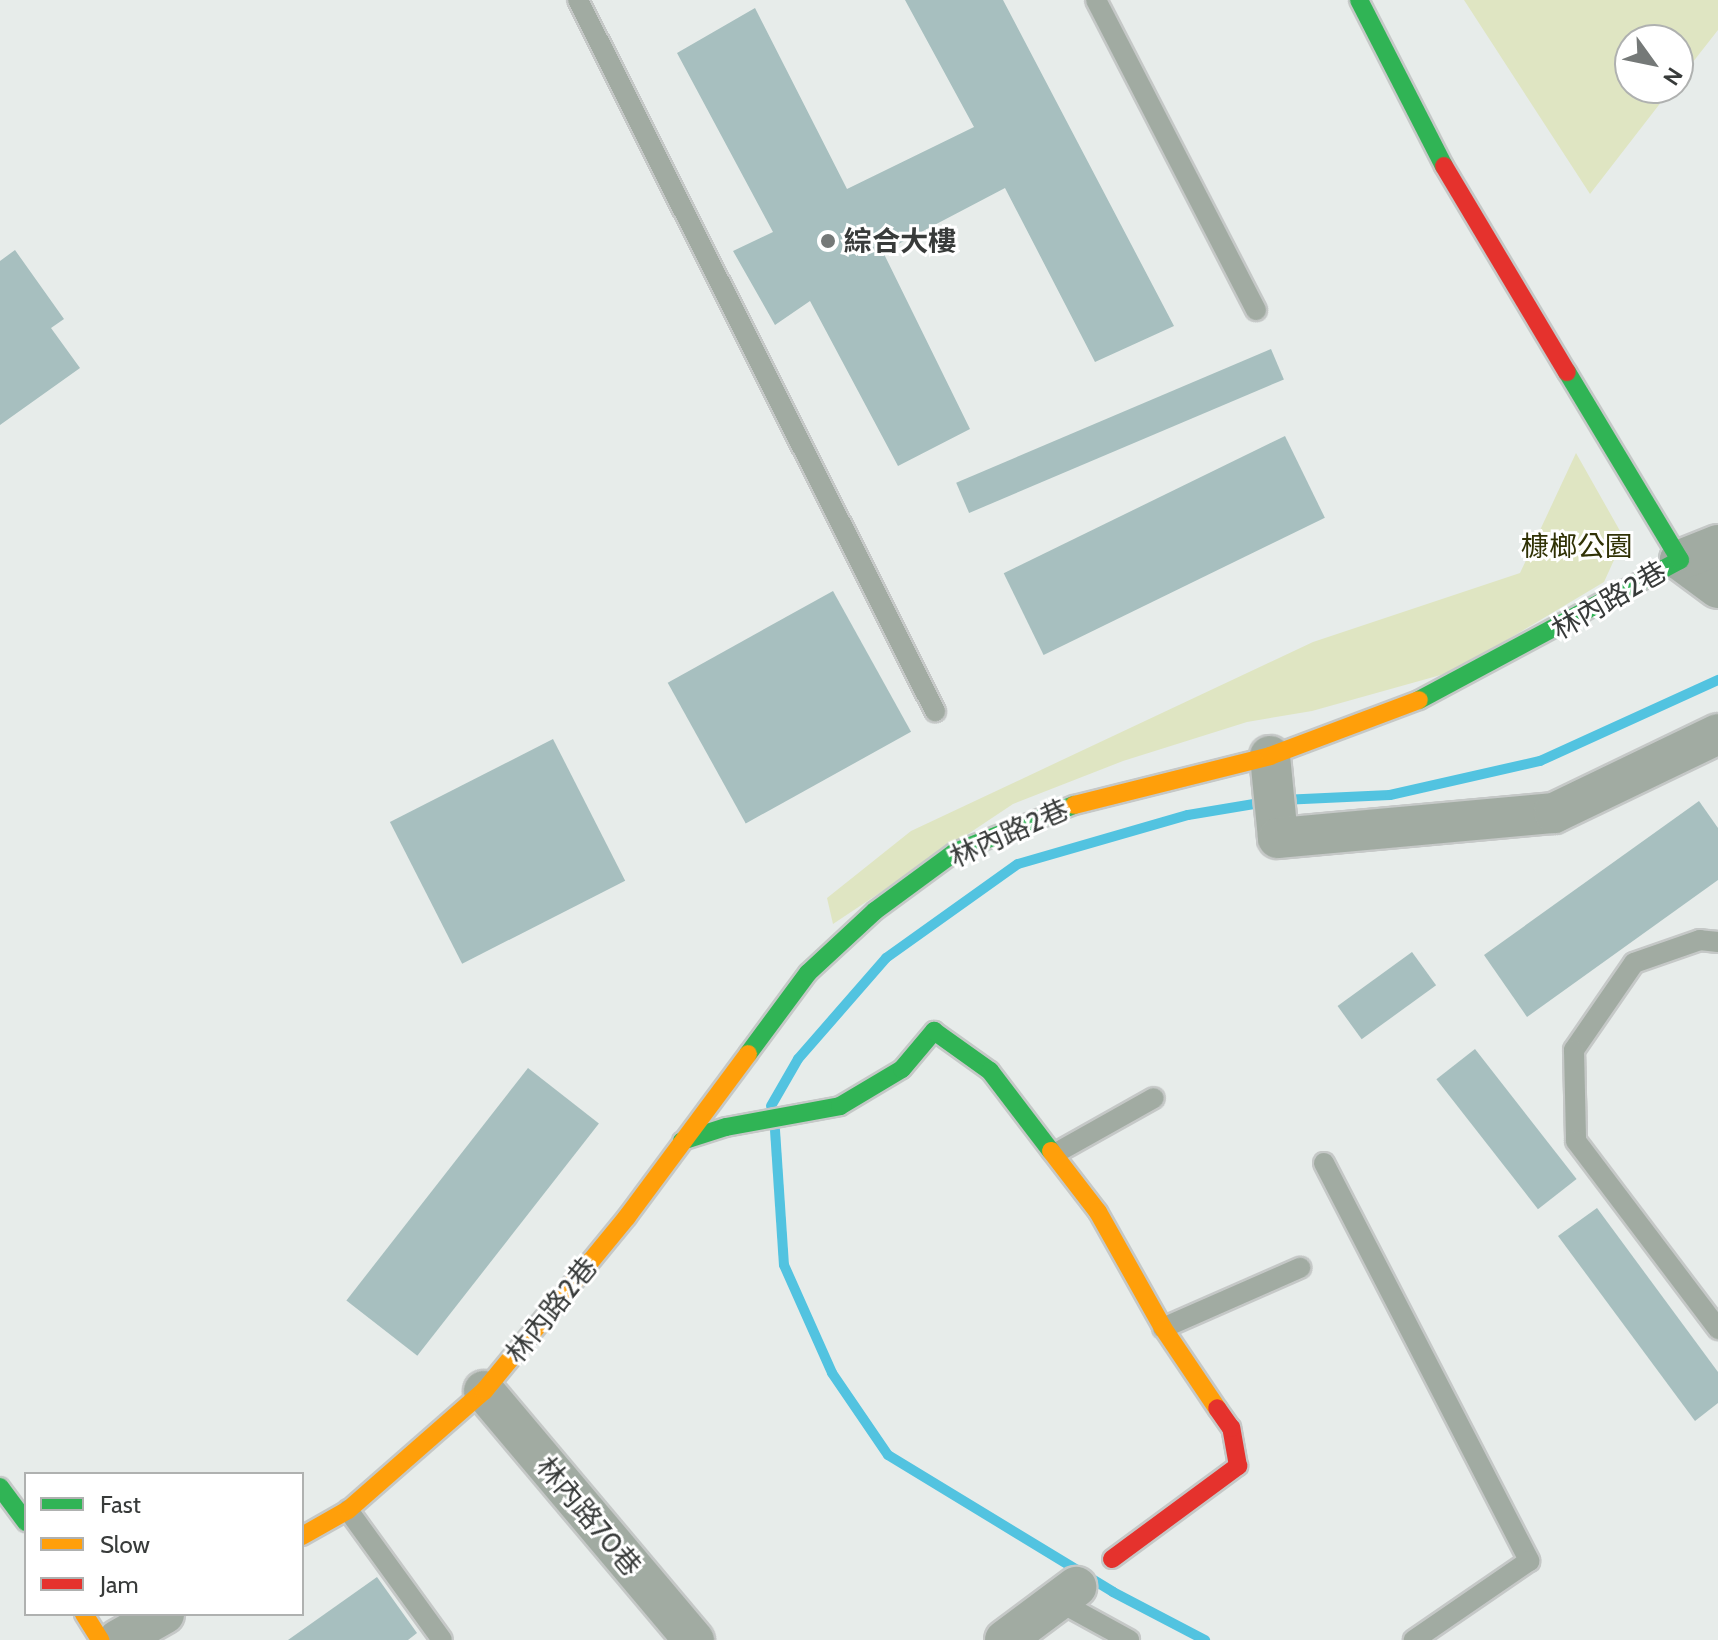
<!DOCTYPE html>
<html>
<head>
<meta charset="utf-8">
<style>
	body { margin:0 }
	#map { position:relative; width:1718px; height:1640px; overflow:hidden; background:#e7ecea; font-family:Cabin,"Noto Sans TC",sans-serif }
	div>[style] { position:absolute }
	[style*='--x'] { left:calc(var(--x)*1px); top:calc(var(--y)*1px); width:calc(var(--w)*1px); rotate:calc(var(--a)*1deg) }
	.green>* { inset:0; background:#dfe5c2 }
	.stream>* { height:10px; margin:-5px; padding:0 5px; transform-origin:5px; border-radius:5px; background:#52c3e0 }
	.building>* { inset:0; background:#a7bfbf; transform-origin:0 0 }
	.roads { filter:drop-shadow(2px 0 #c5c8c7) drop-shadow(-2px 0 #c5c8c7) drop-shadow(0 2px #c5c8c7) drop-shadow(0 -2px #c5c8c7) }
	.lane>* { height:20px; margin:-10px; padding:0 10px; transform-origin:10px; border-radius:10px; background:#a1aba2 }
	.street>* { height:40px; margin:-20px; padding:0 20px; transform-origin:20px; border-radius:20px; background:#a1aba2 }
	.fast>* { height:18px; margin:-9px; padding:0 9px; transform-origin:9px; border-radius:9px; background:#30b455 }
	.slow>* { height:18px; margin:-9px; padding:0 9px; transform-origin:9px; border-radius:9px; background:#ff9f0a }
	.jam>* { height:18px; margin:-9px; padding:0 9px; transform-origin:9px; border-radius:9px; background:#e5322d }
	.dots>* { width:22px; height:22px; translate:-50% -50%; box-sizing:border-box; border:4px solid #fff; border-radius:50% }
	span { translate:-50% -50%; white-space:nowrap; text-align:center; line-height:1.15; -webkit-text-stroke:6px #fff; paint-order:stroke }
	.poi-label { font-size:28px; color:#383b3a; font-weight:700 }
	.left { translate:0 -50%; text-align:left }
	.park-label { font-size:28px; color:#303205 }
	.street-label { font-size:28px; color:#383b3a }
	.legend { position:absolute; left:24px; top:1472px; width:280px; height:144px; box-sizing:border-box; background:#fff; border:2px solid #afb1b0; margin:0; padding:10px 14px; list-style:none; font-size:24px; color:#383b3a }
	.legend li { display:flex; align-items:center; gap:16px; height:40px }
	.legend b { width:40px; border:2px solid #afb1b0 }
	.north { position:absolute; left:1614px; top:24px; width:80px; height:80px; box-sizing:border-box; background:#fff; border:2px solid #afb1b0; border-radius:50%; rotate:123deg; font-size:22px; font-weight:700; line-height:32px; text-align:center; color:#383b3a }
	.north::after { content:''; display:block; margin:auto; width:28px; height:36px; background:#757978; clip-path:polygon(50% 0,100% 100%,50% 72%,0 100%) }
</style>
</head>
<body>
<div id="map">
	<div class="green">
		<div style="clip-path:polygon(1464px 0,1718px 0,1718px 30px,1678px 81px,1678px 40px,1630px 40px,1630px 88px,1672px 88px,1590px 194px)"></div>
		<div style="clip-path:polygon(1576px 453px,1624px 538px,1604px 582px,1455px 671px,1312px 711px,1247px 722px,1123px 761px,1013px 804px,833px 924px,827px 898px,911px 831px,1313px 642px,1520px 573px)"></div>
	</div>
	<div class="stream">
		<div style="--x:1282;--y:800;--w:108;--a:-2.7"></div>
		<div style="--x:1390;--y:795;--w:154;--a:-12.8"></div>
		<div style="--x:1540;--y:761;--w:196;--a:-24.5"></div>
		<div style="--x:771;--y:1106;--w:54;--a:-60.1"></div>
		<div style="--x:798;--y:1059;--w:134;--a:-48.9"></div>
		<div style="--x:886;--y:958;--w:162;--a:-35.5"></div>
		<div style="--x:1018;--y:864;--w:177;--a:-16.1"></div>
		<div style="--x:1188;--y:815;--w:79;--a:-9.5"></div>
		<div style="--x:775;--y:1130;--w:135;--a:86.2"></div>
		<div style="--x:784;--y:1265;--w:118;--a:66"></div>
		<div style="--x:832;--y:1373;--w:99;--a:55.7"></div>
		<div style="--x:888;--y:1455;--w:263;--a:31.3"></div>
		<div style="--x:1113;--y:1592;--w:104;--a:27.6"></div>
	</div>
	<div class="building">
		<div style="clip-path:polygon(905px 0,1003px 0,1174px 326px,1095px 362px,1005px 188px,883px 252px,970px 429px,898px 466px,810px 301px,775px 325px,733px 251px,773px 232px,677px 53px,755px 8px,847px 189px,974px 127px)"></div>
		<div style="clip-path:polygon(15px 250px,64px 319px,51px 328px,80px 368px,0 425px,0 261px)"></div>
		<div style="left:1271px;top:349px;width:33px;height:342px;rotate:67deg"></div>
		<div style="left:1285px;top:436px;width:91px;height:313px;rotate:64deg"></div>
		<div style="left:833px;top:591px;width:161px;height:189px;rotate:61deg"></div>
		<div style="left:553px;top:739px;width:159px;height:183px;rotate:63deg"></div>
		<div style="clip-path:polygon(1699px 801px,1718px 828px,1718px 880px,1527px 1017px,1484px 955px)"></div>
		<div style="left:1412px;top:952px;width:41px;height:92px;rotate:54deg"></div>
		<div style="left:1475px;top:1049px;width:165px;height:49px;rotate:52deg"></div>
		<div style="left:528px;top:1068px;width:90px;height:295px;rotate:38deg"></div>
		<div style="clip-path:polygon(1597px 1208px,1718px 1372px,1718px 1403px,1695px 1421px,1558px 1236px)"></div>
		<div style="clip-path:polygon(377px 1577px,417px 1633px,408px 1640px,288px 1640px)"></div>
	</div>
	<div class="roads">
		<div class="lane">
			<div style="--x:578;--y:0;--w:796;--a:63.34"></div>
			<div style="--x:1096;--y:0;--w:349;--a:62.7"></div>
			<div style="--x:1718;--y:942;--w:18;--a:-174"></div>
			<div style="--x:1700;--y:940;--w:70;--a:160.8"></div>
			<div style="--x:1634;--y:963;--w:106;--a:124.6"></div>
			<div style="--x:1574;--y:1050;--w:91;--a:88.7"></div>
			<div style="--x:1576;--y:1141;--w:236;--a:52.9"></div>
			<div style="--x:1056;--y:1153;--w:112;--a:-29.3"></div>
			<div style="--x:1324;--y:1163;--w:448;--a:62.7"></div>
			<div style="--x:1529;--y:1561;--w:140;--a:145.5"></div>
			<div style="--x:1163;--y:1328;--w:150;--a:-23.7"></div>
			<div style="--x:348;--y:1510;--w:160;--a:54.1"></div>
			<div style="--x:1060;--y:1602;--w:79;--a:28.8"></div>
		</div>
		<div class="street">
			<div style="--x:1680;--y:560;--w:47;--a:36.4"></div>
			<div style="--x:1680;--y:560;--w:41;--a:-21.5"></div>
			<div style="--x:1270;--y:756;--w:82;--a:84.4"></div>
			<div style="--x:1278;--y:838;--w:277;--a:-5.2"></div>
			<div style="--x:1554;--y:813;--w:182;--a:-25.7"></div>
			<div style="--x:484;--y:1391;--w:326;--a:49.9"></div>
			<div style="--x:118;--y:1640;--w:53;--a:-29.5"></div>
			<div style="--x:1005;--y:1640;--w:89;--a:-36.7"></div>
		</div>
		<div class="fast">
			<div style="--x:1359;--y:0;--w:186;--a:62.9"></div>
			<div style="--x:1419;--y:700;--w:296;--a:-28.2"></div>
			<div style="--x:1680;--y:560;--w:219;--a:-121"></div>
			<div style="--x:748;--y:1054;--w:101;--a:-53.5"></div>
			<div style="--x:808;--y:973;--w:91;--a:-42.8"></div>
			<div style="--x:875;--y:911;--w:99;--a:-36.4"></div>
			<div style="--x:955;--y:852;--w:128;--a:-21.6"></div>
			<div style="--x:682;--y:1141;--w:46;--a:-17.7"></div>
			<div style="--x:726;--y:1127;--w:116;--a:-10.4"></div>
			<div style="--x:840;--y:1106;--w:72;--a:-30.8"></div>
			<div style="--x:902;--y:1069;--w:50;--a:-49.9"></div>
			<div style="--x:934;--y:1031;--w:69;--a:35.5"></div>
			<div style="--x:990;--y:1071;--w:101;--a:52.7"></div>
			<div style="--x:0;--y:1487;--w:44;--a:53.4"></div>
		</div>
		<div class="slow">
			<div style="--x:1074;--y:805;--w:202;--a:-14"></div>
			<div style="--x:1270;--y:756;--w:159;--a:-20.6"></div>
			<div style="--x:1051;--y:1151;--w:77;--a:52.4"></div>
			<div style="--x:1098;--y:1212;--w:133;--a:60.7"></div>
			<div style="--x:1163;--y:1328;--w:97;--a:56"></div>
			<div style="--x:302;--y:1536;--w:53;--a:-29.5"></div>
			<div style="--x:348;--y:1510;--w:181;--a:-41.2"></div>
			<div style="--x:484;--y:1391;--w:225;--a:-50.6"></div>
			<div style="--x:627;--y:1217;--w:203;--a:-53.4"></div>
			<div style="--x:84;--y:1614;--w:31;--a:58"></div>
		</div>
		<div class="jam">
			<div style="--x:1444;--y:166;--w:240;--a:59.2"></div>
			<div style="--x:1112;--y:1559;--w:157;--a:-36.4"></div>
			<div style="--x:1238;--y:1466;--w:39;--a:-100"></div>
			<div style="--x:1231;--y:1428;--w:24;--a:-125"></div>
		</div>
	</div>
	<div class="dots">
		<div style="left:828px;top:241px;background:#757978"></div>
	</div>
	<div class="poi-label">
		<span class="left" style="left:844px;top:241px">綜合大樓</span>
	</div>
	<div class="park-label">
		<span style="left:1577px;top:546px">槺榔公園</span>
	</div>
	<div class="street-label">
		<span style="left:1609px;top:600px;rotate:-30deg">林內路2巷</span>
		<span style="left:1009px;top:833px;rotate:-24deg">林內路2巷</span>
		<span style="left:551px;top:1310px;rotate:-51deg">林內路2巷</span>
		<span style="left:589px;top:1516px;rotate:50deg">林內路70巷</span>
	</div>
	<ul class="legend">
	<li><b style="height:10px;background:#30b455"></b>Fast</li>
	<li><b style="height:10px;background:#ff9f0a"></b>Slow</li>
	<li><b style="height:10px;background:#e5322d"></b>Jam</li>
	</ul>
	<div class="north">N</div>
</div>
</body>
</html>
